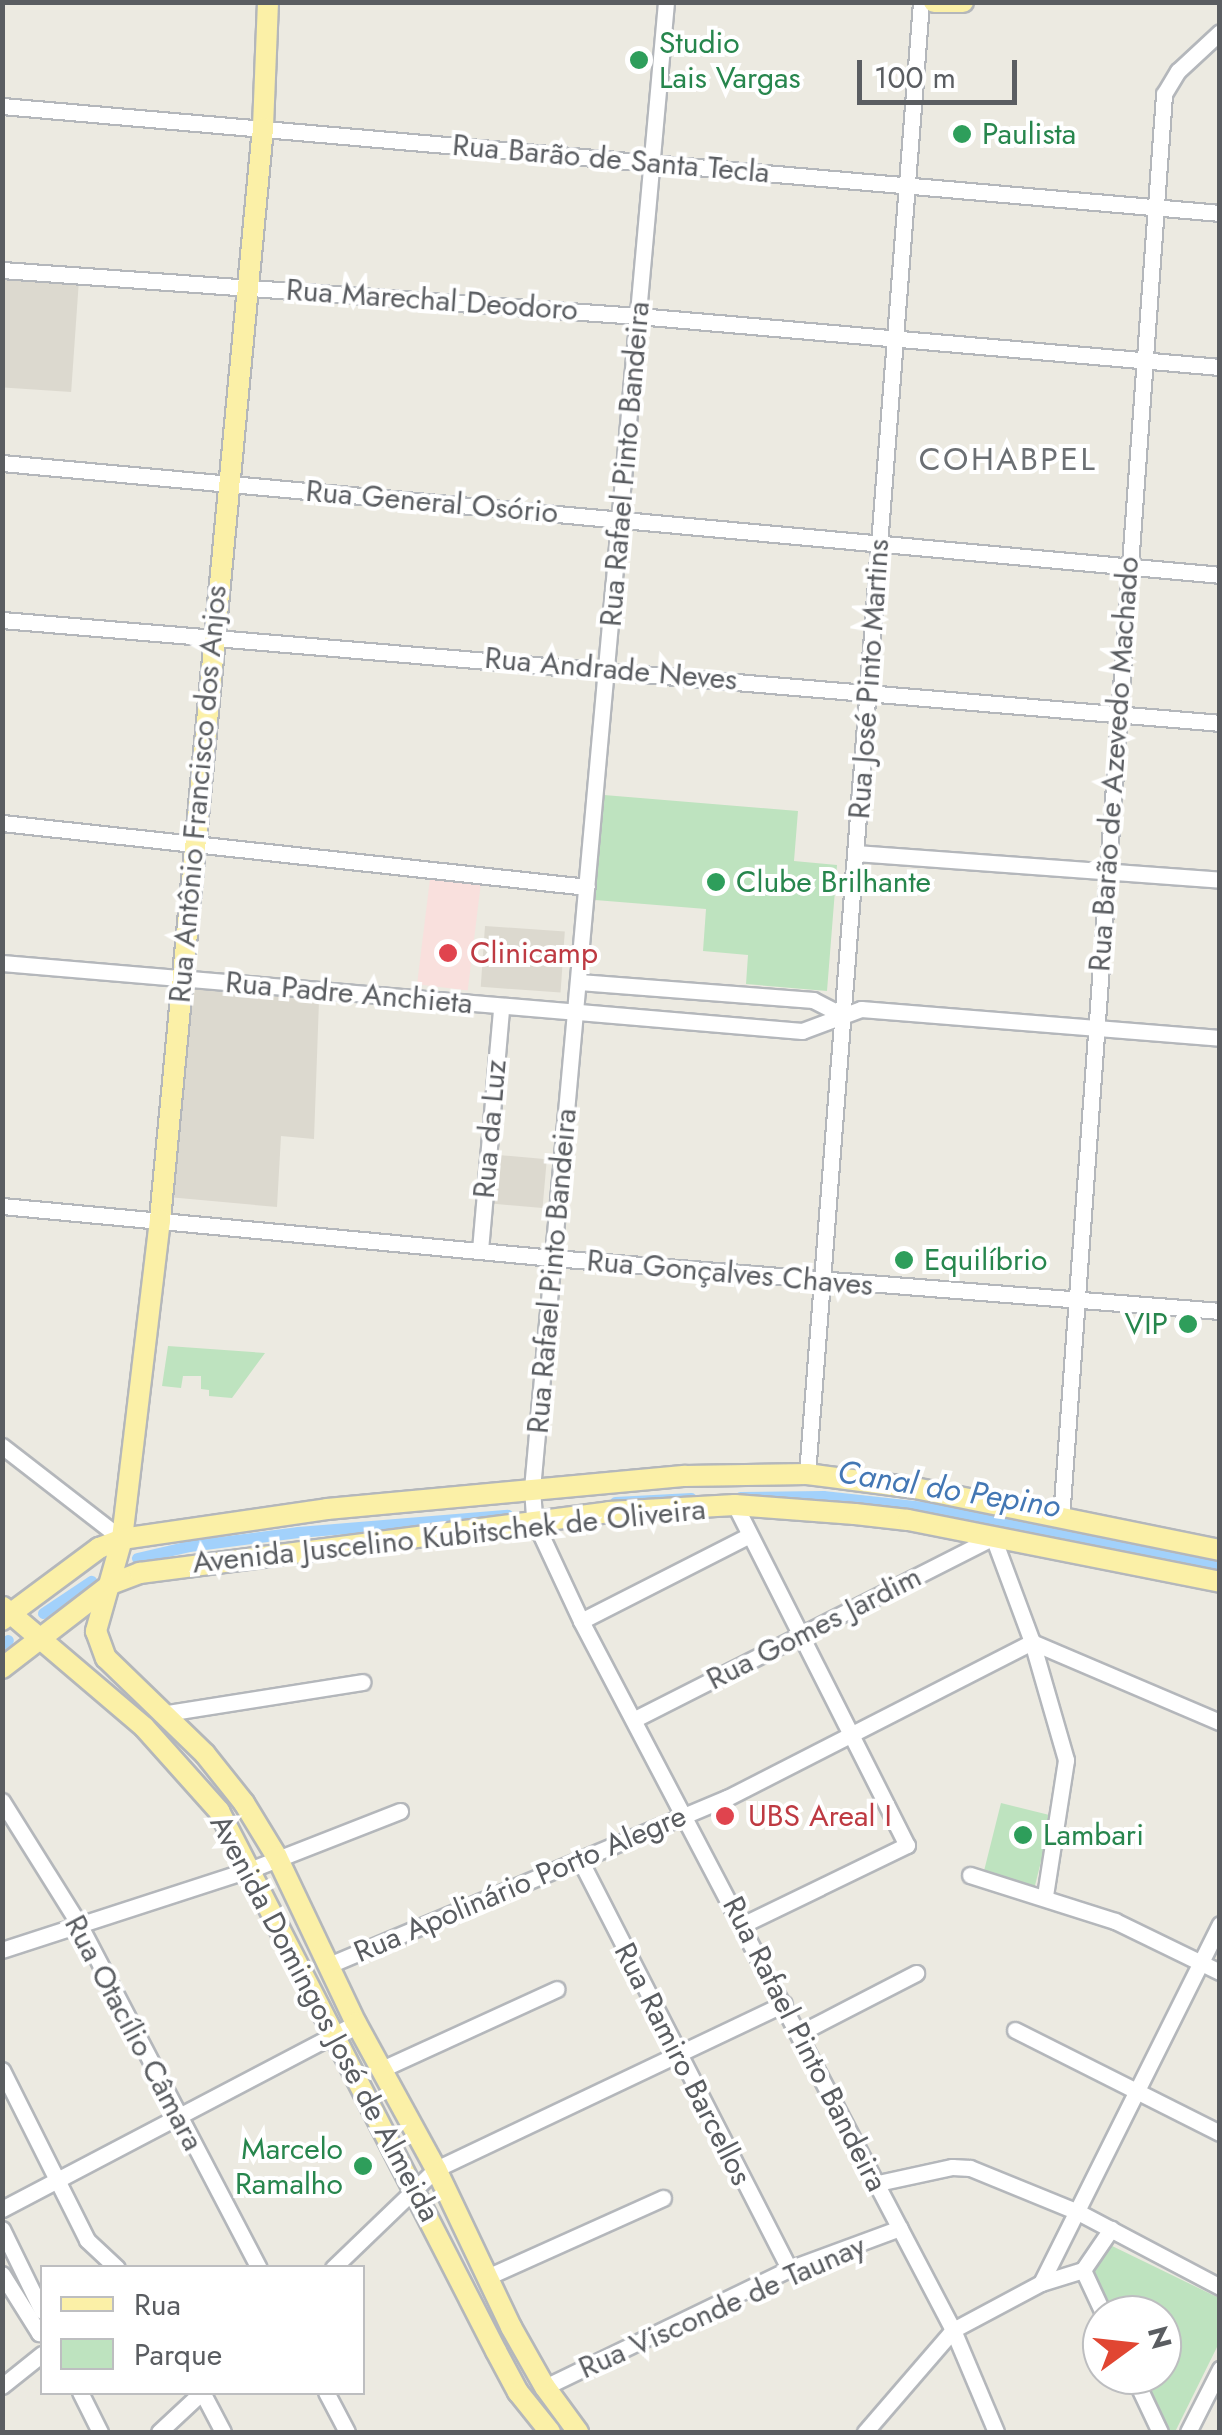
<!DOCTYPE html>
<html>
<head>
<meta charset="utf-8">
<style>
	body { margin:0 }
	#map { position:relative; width:1222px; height:2435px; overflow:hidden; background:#eceae1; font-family:Jost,sans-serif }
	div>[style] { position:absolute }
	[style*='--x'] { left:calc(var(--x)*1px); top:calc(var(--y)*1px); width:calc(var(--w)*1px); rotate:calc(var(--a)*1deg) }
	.education>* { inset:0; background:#dcd9cf; transform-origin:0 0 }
	.medical>* { inset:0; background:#f9e0dd; transform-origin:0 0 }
	.green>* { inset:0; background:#bee3bf; transform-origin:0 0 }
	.canal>* { height:11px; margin:-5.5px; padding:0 5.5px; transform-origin:5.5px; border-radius:5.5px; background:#a2d1fb }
	.roads { filter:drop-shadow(2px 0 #b4b7bb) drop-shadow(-2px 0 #b4b7bb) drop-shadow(0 2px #b4b7bb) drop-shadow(0 -2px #b4b7bb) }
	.minor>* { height:15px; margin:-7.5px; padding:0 7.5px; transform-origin:7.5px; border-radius:7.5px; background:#fff }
	.major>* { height:20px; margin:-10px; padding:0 10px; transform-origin:10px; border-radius:10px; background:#fbf0a7 }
	.dots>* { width:28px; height:28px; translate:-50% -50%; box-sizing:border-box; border:5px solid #fff; border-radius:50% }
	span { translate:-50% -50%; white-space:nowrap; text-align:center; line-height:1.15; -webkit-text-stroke:8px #fff; paint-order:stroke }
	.leisure-label { font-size:30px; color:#27864d }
	.left { translate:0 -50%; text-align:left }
	.right { translate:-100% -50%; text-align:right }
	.street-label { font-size:30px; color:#5a5d61 }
	.health-label { font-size:30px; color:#be3a42 }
	.neighbourhood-label { font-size:32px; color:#6b6f73; letter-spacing:2.5px }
	.water-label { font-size:32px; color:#4377b4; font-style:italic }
	.frame { position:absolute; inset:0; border:5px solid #5a5d61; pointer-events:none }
	.legend { position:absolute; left:40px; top:2265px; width:325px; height:130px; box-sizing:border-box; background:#fff; border:2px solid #bdbec0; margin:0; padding:12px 18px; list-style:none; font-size:30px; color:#5a5d61 }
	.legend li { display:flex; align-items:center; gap:20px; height:50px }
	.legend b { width:50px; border:2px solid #bdbec0 }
	.north { position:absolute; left:1082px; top:2295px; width:100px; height:100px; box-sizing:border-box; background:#fff; border:2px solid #bdbec0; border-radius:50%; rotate:75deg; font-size:28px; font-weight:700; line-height:40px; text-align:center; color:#5a5d61 }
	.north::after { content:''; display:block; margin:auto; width:35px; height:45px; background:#e14632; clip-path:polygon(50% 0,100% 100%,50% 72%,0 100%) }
	.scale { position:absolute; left:857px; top:60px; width:160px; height:45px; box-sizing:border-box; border:5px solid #5a5d61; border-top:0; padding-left:12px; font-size:30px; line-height:35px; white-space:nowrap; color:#5a5d61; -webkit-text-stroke:8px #fff; paint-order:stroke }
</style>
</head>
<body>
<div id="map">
	<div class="education">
		<div style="left:2px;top:277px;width:77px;height:110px;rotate:4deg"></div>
		<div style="left:485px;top:926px;width:80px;height:61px;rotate:4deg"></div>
		<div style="clip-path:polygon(188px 986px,319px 1001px,314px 1139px,281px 1136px,277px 1207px,168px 1197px)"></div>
		<div style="left:498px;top:1155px;width:49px;height:49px;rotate:5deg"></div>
	</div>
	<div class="medical">
		<div style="left:430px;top:879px;width:51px;height:106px;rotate:7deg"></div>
	</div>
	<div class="green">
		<div style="clip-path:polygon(604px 795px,798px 811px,794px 861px,837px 865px,827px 991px,746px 984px,748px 955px,703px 951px,706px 909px,595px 900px)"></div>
		<div style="clip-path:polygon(168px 1346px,265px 1353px,232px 1398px,209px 1396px,209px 1390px,201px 1389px,201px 1376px,183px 1376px,181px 1388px,162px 1386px)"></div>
		<div style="left:1001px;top:1803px;width:53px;height:74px;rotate:14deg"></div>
		<div style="clip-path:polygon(1106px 2243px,1219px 2298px,1219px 2343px,1175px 2432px,1167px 2432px,1139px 2375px,1162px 2375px,1162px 2315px,1110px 2315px,1092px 2264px)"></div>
	</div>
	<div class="canal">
		<div style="--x:740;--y:1497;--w:83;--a:-0.7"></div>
		<div style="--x:823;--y:1496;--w:101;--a:6.3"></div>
		<div style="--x:923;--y:1507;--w:303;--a:11.1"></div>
		<div style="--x:615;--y:1502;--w:76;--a:-3"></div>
		<div style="--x:137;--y:1558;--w:53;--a:-13"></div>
		<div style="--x:189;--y:1546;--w:110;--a:-7.3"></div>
		<div style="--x:298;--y:1532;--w:210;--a:-4.7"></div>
		<div style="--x:43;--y:1613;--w:58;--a:-33.7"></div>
		<div style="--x:2;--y:1644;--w:7;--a:-34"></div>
	</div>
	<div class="roads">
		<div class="minor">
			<div style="--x:666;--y:2;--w:1492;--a:95.15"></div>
			<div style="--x:532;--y:1488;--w:32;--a:86"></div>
			<div style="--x:534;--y:1520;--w:111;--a:65"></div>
			<div style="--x:581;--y:1621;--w:801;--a:62.31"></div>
			<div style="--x:953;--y:2330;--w:111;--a:67.1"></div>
			<div style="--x:2;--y:106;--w:1223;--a:5.02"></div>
			<div style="--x:2;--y:270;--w:638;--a:4.14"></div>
			<div style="--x:638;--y:316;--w:584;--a:5.01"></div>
			<div style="--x:2;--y:463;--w:1223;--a:5.25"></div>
			<div style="--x:2;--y:620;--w:1222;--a:4.83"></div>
			<div style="--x:2;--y:823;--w:588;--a:6.24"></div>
			<div style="--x:856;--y:853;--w:365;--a:4.2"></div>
			<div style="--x:2;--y:963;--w:803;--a:4.86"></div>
			<div style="--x:802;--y:1031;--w:63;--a:-20.4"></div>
			<div style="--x:861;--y:1009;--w:360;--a:4.6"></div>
			<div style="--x:579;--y:982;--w:235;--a:4.4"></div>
			<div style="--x:813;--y:1000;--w:31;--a:27"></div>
			<div style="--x:2;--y:1206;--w:553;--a:5.39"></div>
			<div style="--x:553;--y:1258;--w:669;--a:4.54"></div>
			<div style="--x:480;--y:1250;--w:243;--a:-85"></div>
			<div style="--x:2;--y:1446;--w:152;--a:37.8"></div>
			<div style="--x:807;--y:1474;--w:1476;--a:-85.57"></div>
			<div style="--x:735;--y:1505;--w:381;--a:63.2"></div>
			<div style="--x:907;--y:1845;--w:181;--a:154.1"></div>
			<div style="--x:1061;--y:1518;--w:1428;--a:-85.86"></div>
			<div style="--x:1164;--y:94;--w:27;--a:-59"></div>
			<div style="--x:1178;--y:71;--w:57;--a:-42.9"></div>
			<div style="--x:581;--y:1621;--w:187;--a:-27"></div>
			<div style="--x:161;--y:1714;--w:204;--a:-9"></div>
			<div style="--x:635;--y:1719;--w:402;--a:-26.9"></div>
			<div style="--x:993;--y:1537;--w:112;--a:69.6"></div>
			<div style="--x:1032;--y:1642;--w:123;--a:73.9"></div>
			<div style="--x:1066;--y:1760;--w:138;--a:98.8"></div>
			<div style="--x:2;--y:1801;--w:145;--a:58"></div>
			<div style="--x:79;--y:1924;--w:388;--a:62.4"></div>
			<div style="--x:579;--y:1858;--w:462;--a:62.9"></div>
			<div style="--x:970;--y:1875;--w:152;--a:17.6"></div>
			<div style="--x:1115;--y:1921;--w:117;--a:25.9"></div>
			<div style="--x:2;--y:1950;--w:263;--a:-18"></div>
			<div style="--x:252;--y:1869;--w:159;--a:-21.4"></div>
			<div style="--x:329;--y:1965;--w:432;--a:-22.8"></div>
			<div style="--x:727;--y:1798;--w:343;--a:-27.1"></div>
			<div style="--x:1032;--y:1642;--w:204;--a:23.1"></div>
			<div style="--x:1015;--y:2030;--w:229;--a:26.7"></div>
			<div style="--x:798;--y:2034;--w:133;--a:-27.3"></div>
			<div style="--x:382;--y:2069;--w:192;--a:-24.6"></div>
			<div style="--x:2;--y:2070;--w:190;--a:63.4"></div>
			<div style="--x:87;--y:2240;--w:41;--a:43"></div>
			<div style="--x:878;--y:2183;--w:76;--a:-12.2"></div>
			<div style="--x:952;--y:2167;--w:18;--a:3"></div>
			<div style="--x:970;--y:2168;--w:117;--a:22.2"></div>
			<div style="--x:1078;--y:2212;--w:161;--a:27.8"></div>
			<div style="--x:2;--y:2209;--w:400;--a:-27.7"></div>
			<div style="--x:2;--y:2229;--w:91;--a:64"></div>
			<div style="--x:333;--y:2268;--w:143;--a:-43.9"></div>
			<div style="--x:436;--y:2169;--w:385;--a:-25.4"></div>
			<div style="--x:1083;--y:2270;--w:50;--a:65"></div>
			<div style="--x:2;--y:2274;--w:70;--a:57.9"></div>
			<div style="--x:39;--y:2333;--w:4;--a:-34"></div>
			<div style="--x:487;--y:2277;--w:193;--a:-24.2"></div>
			<div style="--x:1041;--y:2283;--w:401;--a:-63.5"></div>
			<div style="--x:1133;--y:2375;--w:63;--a:64.7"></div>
			<div style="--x:2;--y:2386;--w:51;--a:-38.7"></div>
			<div style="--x:545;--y:2387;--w:271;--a:-25.8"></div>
			<div style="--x:789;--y:2269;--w:118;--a:-20.3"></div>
			<div style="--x:80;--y:2392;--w:45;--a:63.4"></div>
			<div style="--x:202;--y:2392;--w:45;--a:62.3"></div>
			<div style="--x:326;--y:2392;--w:45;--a:62.3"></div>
			<div style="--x:159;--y:2432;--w:59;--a:-42.9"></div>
			<div style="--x:865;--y:2432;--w:135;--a:-49.2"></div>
			<div style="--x:953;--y:2330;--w:100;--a:-28.1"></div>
			<div style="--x:1041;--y:2283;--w:44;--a:-17.2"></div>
			<div style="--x:1083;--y:2270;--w:50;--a:-55.7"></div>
			<div style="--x:1188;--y:2432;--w:71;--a:-63.1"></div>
		</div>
		<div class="major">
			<div style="--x:268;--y:2;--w:126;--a:92.3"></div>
			<div style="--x:263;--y:128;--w:1097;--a:95.39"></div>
			<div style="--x:160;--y:1220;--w:321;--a:96.8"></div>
			<div style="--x:122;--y:1539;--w:96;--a:105.8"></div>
			<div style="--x:96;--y:1631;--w:29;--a:70"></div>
			<div style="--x:106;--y:1658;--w:138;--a:44.1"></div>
			<div style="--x:205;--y:1754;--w:63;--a:51.5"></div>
			<div style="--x:244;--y:1803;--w:63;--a:58.6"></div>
			<div style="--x:277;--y:1857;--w:184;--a:64.6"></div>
			<div style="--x:356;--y:2023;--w:166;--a:61.3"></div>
			<div style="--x:436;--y:2169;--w:175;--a:64.6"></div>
			<div style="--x:511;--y:2327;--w:69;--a:60.5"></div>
			<div style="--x:545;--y:2387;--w:56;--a:53.7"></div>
			<div style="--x:934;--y:2;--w:29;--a:0"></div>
			<div style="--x:3;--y:1607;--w:185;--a:40.4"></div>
			<div style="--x:144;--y:1727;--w:113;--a:48.2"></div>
			<div style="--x:219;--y:1811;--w:607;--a:62.84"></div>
			<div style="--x:496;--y:2351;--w:47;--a:61.8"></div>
			<div style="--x:518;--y:2392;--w:51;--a:51.3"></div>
			<div style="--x:2;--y:1620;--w:121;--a:-36.6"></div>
			<div style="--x:99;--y:1548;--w:25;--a:-21"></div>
			<div style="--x:122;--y:1539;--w:207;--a:-8.3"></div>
			<div style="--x:327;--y:1509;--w:360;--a:-5.3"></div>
			<div style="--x:685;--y:1476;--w:122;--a:-0.9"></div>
			<div style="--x:807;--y:1474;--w:109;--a:7.4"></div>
			<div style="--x:915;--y:1488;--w:311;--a:11.5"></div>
			<div style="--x:2;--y:1668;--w:138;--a:-37.6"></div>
			<div style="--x:111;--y:1584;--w:31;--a:-21"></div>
			<div style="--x:140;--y:1573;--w:473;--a:-7.4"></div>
			<div style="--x:609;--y:1512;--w:126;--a:-3.2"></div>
			<div style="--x:735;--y:1505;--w:120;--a:4.3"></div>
			<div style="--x:855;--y:1514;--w:53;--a:6.5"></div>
			<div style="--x:908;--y:1520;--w:318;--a:11.2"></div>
		</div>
	</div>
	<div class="dots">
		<div style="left:639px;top:60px;background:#2e9e5b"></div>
		<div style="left:962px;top:134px;background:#2e9e5b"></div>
		<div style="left:716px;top:882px;background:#2e9e5b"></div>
		<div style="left:448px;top:953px;background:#e0444e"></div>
		<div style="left:904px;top:1260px;background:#2e9e5b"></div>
		<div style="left:1188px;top:1324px;background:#2e9e5b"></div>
		<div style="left:725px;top:1816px;background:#e0444e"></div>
		<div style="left:1023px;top:1835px;background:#2e9e5b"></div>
		<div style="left:363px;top:2166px;background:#2e9e5b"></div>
	</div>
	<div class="leisure-label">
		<span class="left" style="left:659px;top:60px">Studio<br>Lais Vargas</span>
		<span class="left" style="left:982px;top:134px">Paulista</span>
		<span class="left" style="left:736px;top:882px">Clube Brilhante</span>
		<span class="left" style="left:924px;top:1260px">Equilíbrio</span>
		<span class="right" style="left:1168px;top:1324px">VIP</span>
		<span class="left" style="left:1043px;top:1835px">Lambari</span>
		<span class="right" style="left:343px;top:2166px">Marcelo<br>Ramalho</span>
	</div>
	<div class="street-label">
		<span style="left:611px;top:159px;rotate:5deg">Rua Barão de Santa Tecla</span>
		<span style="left:432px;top:300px;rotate:4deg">Rua Marechal Deodoro</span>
		<span style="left:625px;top:464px;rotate:-85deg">Rua Rafael Pinto Bandeira</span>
		<span style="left:432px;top:502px;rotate:5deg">Rua General Osório</span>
		<span style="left:611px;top:669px;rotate:5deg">Rua Andrade Neves</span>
		<span style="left:869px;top:679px;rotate:-86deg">Rua José Pinto Martins</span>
		<span style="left:1114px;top:764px;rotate:-86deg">Rua Barão de Azevedo Machado</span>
		<span style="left:198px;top:794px;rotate:-85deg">Rua Antônio Francisco dos Anjos</span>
		<span style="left:349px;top:993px;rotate:5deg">Rua Padre Anchieta</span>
		<span style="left:490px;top:1129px;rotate:-85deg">Rua da Luz</span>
		<span style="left:552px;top:1271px;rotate:-85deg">Rua Rafael Pinto Bandeira</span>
		<span style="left:730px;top:1273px;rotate:5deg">Rua Gonçalves Chaves</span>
		<span style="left:449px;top:1536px;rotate:-6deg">Avenida Juscelino Kubitschek de Oliveira</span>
		<span style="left:814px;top:1628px;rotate:-27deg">Rua Gomes Jardim</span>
		<span style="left:520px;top:1884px;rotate:-23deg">Rua Apolinário Porto Alegre</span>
		<span style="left:325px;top:2018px;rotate:62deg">Avenida Domingos José de Almeida</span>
		<span style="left:134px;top:2033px;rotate:62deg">Rua Otacílio Câmara</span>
		<span style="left:805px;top:2044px;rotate:63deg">Rua Rafael Pinto Bandeira</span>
		<span style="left:683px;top:2064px;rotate:63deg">Rua Ramiro Barcellos</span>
		<span style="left:722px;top:2307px;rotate:-24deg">Rua Visconde de Taunay</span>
	</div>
	<div class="health-label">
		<span class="left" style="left:470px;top:953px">Clinicamp</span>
		<span class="left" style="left:748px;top:1816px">UBS Areal I</span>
	</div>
	<div class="neighbourhood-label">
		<span style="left:1008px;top:459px">COHABPEL</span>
	</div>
	<div class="water-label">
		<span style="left:949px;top:1489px;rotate:9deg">Canal do Pepino</span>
	</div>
	<div class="frame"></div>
	<ul class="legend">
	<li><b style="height:12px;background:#fbf0a7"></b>Rua</li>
	<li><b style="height:28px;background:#bee3bf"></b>Parque</li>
	</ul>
	<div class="north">N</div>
	<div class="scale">100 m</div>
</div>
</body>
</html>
